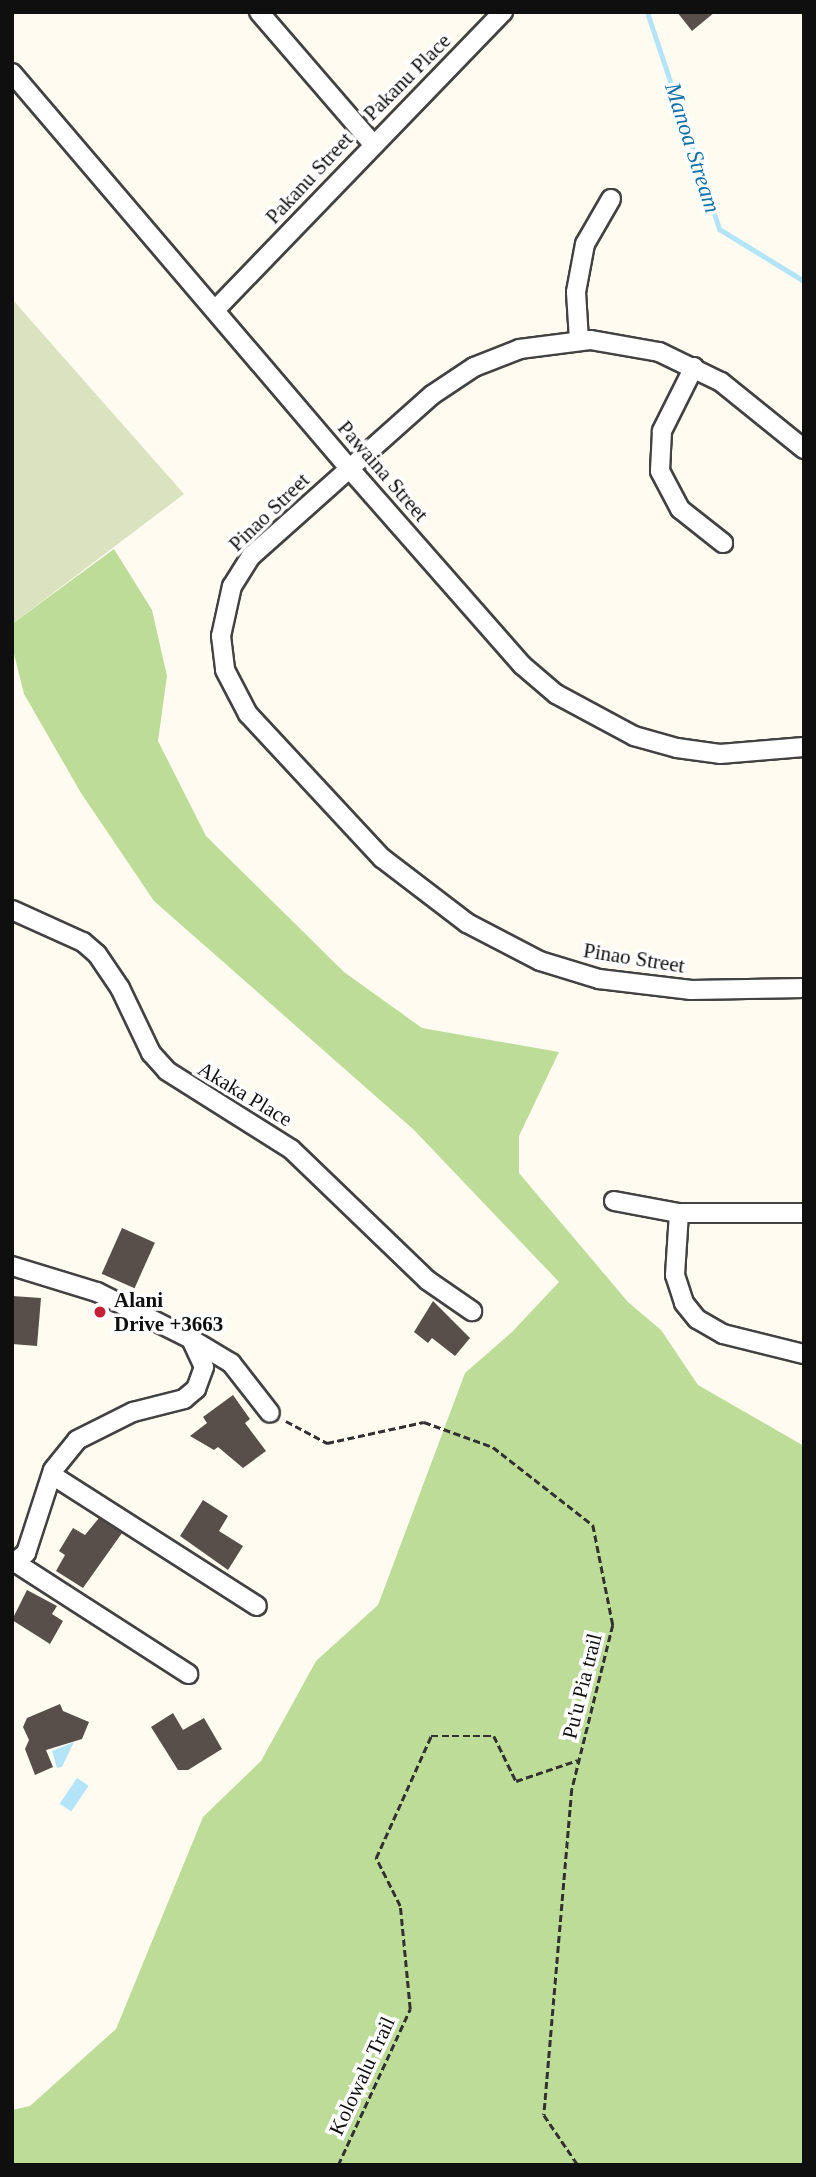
<!DOCTYPE html>
<html>
<head>
<meta charset="utf-8">
<style>
	body { margin:0 }
	#map { position:relative; width:816px; height:2177px; overflow:hidden; background:#fffbf0; font-family:"Times New Roman",serif }
	div>[style] { position:absolute }
	[style*='--x'] { left:calc(var(--x)*1px); top:calc(var(--y)*1px); width:calc(var(--w)*1px); rotate:calc(var(--a)*1deg) }
	.forest>* { inset:0; background:#bcdc97 }
	.cemetery>* { inset:0; background:#dae2c0 }
	.water>* { inset:0; background:#b3e4f8; transform-origin:0 0 }
	.stream>* { height:5px; margin:-2.5px; padding:0 2.5px; transform-origin:2.5px; border-radius:2.5px; background:#b3e4f8 }
	.building>* { inset:0; background:#584f4a; transform-origin:0 0 }
	.path>* { height:2.5px; margin-top:-1.25px; transform-origin:0; background:repeating-linear-gradient(90deg,#313131 0 7px,transparent 0 10.5px) }
	.roads { filter:drop-shadow(2px 0 #424242) drop-shadow(-2px 0 #424242) drop-shadow(0 2px #424242) drop-shadow(0 -2px #424242) }
	.minor>* { height:18px; margin:-9px; padding:0 9px; transform-origin:9px; border-radius:9px; background:#fff }
	.dots>* { width:19px; height:19px; translate:-50% -50%; box-sizing:border-box; border:4px solid #fff; border-radius:50% }
	span { translate:-50% -50%; white-space:nowrap; text-align:center; line-height:1.15; -webkit-text-stroke:7px #fff; paint-order:stroke }
	.street-label { font-size:21px; color:#0f0f0f }
	.poi-label { font-size:21px; color:#0f0f0f; font-weight:700 }
	.left { translate:0 -50%; text-align:left }
	.water-label { font-size:23px; color:#1371a5; font-style:italic }
	.frame { position:absolute; inset:0; border:14px solid #0f0f0f; pointer-events:none }
</style>
</head>
<body>
<div id="map">
	<div class="forest">
		<div style="clip-path:polygon(114px 549px,152px 610px,167px 676px,158px 741px,206px 836px,344px 972px,422px 1028px,559px 1052px,519px 1136px,519px 1173px,628px 1302px,661px 1330px,698px 1385px,804px 1446px,804px 2165px,12px 2165px,12px 2110px,30px 2106px,116px 2029px,203px 1817px,261px 1761px,316px 1661px,378px 1605px,465px 1373px,512px 1332px,559px 1282px,414px 1130px,154px 901px,81px 793px,24px 694px,12px 646px,12px 624px)"></div>
	</div>
	<div class="cemetery">
		<div style="clip-path:polygon(12px 299px,184px 494px,12px 624px)"></div>
	</div>
	<div class="water">
		<div style="clip-path:polygon(74px 1742px,62px 1767px,57px 1768px,52px 1751px)"></div>
		<div style="left:77px;top:1778px;width:14px;height:31px;rotate:34deg"></div>
	</div>
	<div class="stream">
		<div style="--x:647;--y:12;--w:229;--a:71.6"></div>
		<div style="--x:719;--y:229;--w:100;--a:31.5"></div>
	</div>
	<div class="building">
		<div style="clip-path:polygon(677px 12px,715px 12px,692px 31px)"></div>
		<div style="left:122px;top:1228px;width:36px;height:50px;rotate:24deg"></div>
		<div style="clip-path:polygon(12px 1296px,41px 1298px,37px 1346px,12px 1344px)"></div>
		<div style="clip-path:polygon(433px 1301px,470px 1338px,455px 1356px,432px 1338px,428px 1343px,414px 1332px)"></div>
		<div style="clip-path:polygon(233px 1395px,250px 1419px,245px 1423px,266px 1451px,243px 1468px,218px 1447px,214px 1450px,190px 1436px,207px 1423px,203px 1417px)"></div>
		<div style="clip-path:polygon(203px 1500px,228px 1516px,219px 1531px,243px 1546px,228px 1570px,180px 1536px)"></div>
		<div style="clip-path:polygon(99px 1518px,122px 1533px,83px 1588px,56px 1571px,65px 1555px,59px 1551px,73px 1528px,85px 1535px)"></div>
		<div style="clip-path:polygon(27px 1590px,57px 1606px,52px 1614px,63px 1621px,50px 1644px,12px 1620px)"></div>
		<div style="clip-path:polygon(60px 1704px,63px 1711px,89px 1722px,82px 1739px,46px 1750px,53px 1767px,35px 1775px,25px 1749px,29px 1740px,23px 1727px,27px 1718px)"></div>
		<div style="clip-path:polygon(173px 1713px,183px 1730px,204px 1718px,222px 1749px,188px 1770px,178px 1770px,151px 1727px)"></div>
	</div>
	<div class="path">
		<div style="--x:286;--y:1421;--w:47;--a:28.2"></div>
		<div style="--x:327;--y:1443;--w:99;--a:-12.2"></div>
		<div style="--x:424;--y:1422;--w:73;--a:19.9"></div>
		<div style="--x:493;--y:1447;--w:127;--a:38"></div>
		<div style="--x:593;--y:1525;--w:102;--a:78.7"></div>
		<div style="--x:613;--y:1625;--w:169;--a:104"></div>
		<div style="--x:572;--y:1789;--w:327;--a:94.9"></div>
		<div style="--x:544;--y:2115;--w:60;--a:55.8"></div>
		<div style="--x:338;--y:2165;--w:172;--a:-65.2"></div>
		<div style="--x:410;--y:2009;--w:103;--a:-95.5"></div>
		<div style="--x:400;--y:1906;--w:54;--a:-116.6"></div>
		<div style="--x:376;--y:1858;--w:134;--a:-65.7"></div>
		<div style="--x:431;--y:1736;--w:63;--a:0"></div>
		<div style="--x:494;--y:1736;--w:50;--a:63.9"></div>
		<div style="--x:516;--y:1781;--w:65;--a:-18.7"></div>
	</div>
	<div class="roads">
		<div class="minor">
			<div style="--x:259;--y:12;--w:174;--a:49.2"></div>
			<div style="--x:12;--y:73;--w:519;--a:49.53"></div>
			<div style="--x:349;--y:468;--w:262;--a:48.7"></div>
			<div style="--x:522;--y:665;--w:45;--a:40.5"></div>
			<div style="--x:556;--y:694;--w:89;--a:28.3"></div>
			<div style="--x:634;--y:736;--w:45;--a:15.6"></div>
			<div style="--x:677;--y:748;--w:43;--a:7.9"></div>
			<div style="--x:720;--y:754;--w:84;--a:-4.8"></div>
			<div style="--x:217;--y:308;--w:412;--a:-46"></div>
			<div style="--x:579;--y:340;--w:48;--a:-93.6"></div>
			<div style="--x:576;--y:292;--w:49;--a:-79.4"></div>
			<div style="--x:585;--y:244;--w:52;--a:-60"></div>
			<div style="--x:694;--y:367;--w:72;--a:116.6"></div>
			<div style="--x:662;--y:431;--w:40;--a:92.9"></div>
			<div style="--x:660;--y:471;--w:43;--a:62.2"></div>
			<div style="--x:680;--y:509;--w:55;--a:38.3"></div>
			<div style="--x:804;--y:449;--w:107;--a:-141.1"></div>
			<div style="--x:721;--y:382;--w:69;--a:-154.2"></div>
			<div style="--x:659;--y:352;--w:70;--a:-170.1"></div>
			<div style="--x:590;--y:340;--w:71;--a:172.7"></div>
			<div style="--x:520;--y:349;--w:49;--a:158.6"></div>
			<div style="--x:474;--y:367;--w:50;--a:146.3"></div>
			<div style="--x:432;--y:395;--w:242;--a:138.3"></div>
			<div style="--x:251;--y:556;--w:36;--a:122"></div>
			<div style="--x:232;--y:586;--w:51;--a:102.4"></div>
			<div style="--x:221;--y:636;--w:34;--a:83"></div>
			<div style="--x:225;--y:670;--w:50;--a:62.4"></div>
			<div style="--x:248;--y:714;--w:197;--a:47.1"></div>
			<div style="--x:382;--y:858;--w:107;--a:37.4"></div>
			<div style="--x:467;--y:923;--w:82;--a:27.5"></div>
			<div style="--x:540;--y:961;--w:62;--a:17"></div>
			<div style="--x:599;--y:979;--w:93;--a:6.8"></div>
			<div style="--x:691;--y:990;--w:113;--a:-1"></div>
			<div style="--x:12;--y:910;--w:78;--a:24.3"></div>
			<div style="--x:83;--y:942;--w:18;--a:41"></div>
			<div style="--x:97;--y:954;--w:41;--a:55.9"></div>
			<div style="--x:120;--y:988;--w:72;--a:64.5"></div>
			<div style="--x:151;--y:1053;--w:24;--a:48"></div>
			<div style="--x:167;--y:1071;--w:146;--a:32.2"></div>
			<div style="--x:291;--y:1149;--w:189;--a:43.9"></div>
			<div style="--x:427;--y:1280;--w:55;--a:34.6"></div>
			<div style="--x:614;--y:1201;--w:66;--a:10.5"></div>
			<div style="--x:679;--y:1213;--w:125;--a:0"></div>
			<div style="--x:679;--y:1213;--w:62;--a:93.7"></div>
			<div style="--x:675;--y:1275;--w:29;--a:72"></div>
			<div style="--x:684;--y:1303;--w:21;--a:51"></div>
			<div style="--x:697;--y:1319;--w:30;--a:30"></div>
			<div style="--x:723;--y:1334;--w:83;--a:13.9"></div>
			<div style="--x:12;--y:1266;--w:89;--a:17"></div>
			<div style="--x:97;--y:1292;--w:105;--a:26.6"></div>
			<div style="--x:191;--y:1339;--w:47;--a:31"></div>
			<div style="--x:231;--y:1363;--w:63;--a:52"></div>
			<div style="--x:52;--y:1475;--w:243;--a:32.6"></div>
			<div style="--x:16;--y:1563;--w:205;--a:32.8"></div>
			<div style="--x:12;--y:1564;--w:18;--a:-38"></div>
			<div style="--x:26;--y:1553;--w:87;--a:-72"></div>
			<div style="--x:53;--y:1470;--w:38;--a:-51"></div>
			<div style="--x:77;--y:1440;--w:63;--a:-26.6"></div>
			<div style="--x:133;--y:1412;--w:53;--a:-14.3"></div>
			<div style="--x:184;--y:1399;--w:16;--a:-40"></div>
			<div style="--x:196;--y:1389;--w:23;--a:-70"></div>
			<div style="--x:204;--y:1367;--w:31;--a:-115"></div>
		</div>
	</div>
	<div class="dots">
		<div style="left:100px;top:1312px;background:#c42136"></div>
	</div>
	<div class="street-label">
		<span style="left:407px;top:77px;rotate:-45deg">Pakanu Place</span>
		<span style="left:309px;top:178px;rotate:-47deg">Pakanu Street</span>
		<span style="left:383px;top:471px;rotate:49deg">Pawaina Street</span>
		<span style="left:269px;top:512px;rotate:-44deg">Pinao Street</span>
		<span style="left:634px;top:958px;rotate:9deg">Pinao Street</span>
		<span style="left:245px;top:1094px;rotate:31deg">Akaka Place</span>
		<span style="left:582px;top:1686px;rotate:-76deg">Pu'u Pia trail</span>
		<span style="left:362px;top:2076px;rotate:-65deg">Kolowalu Trail</span>
	</div>
	<div class="poi-label">
		<span class="left" style="left:114px;top:1312px">Alani<br>Drive +3663</span>
	</div>
	<div class="water-label">
		<span style="left:692px;top:148px;rotate:72deg">Manoa Stream</span>
	</div>
	<div class="frame"></div>
</div>
</body>
</html>
